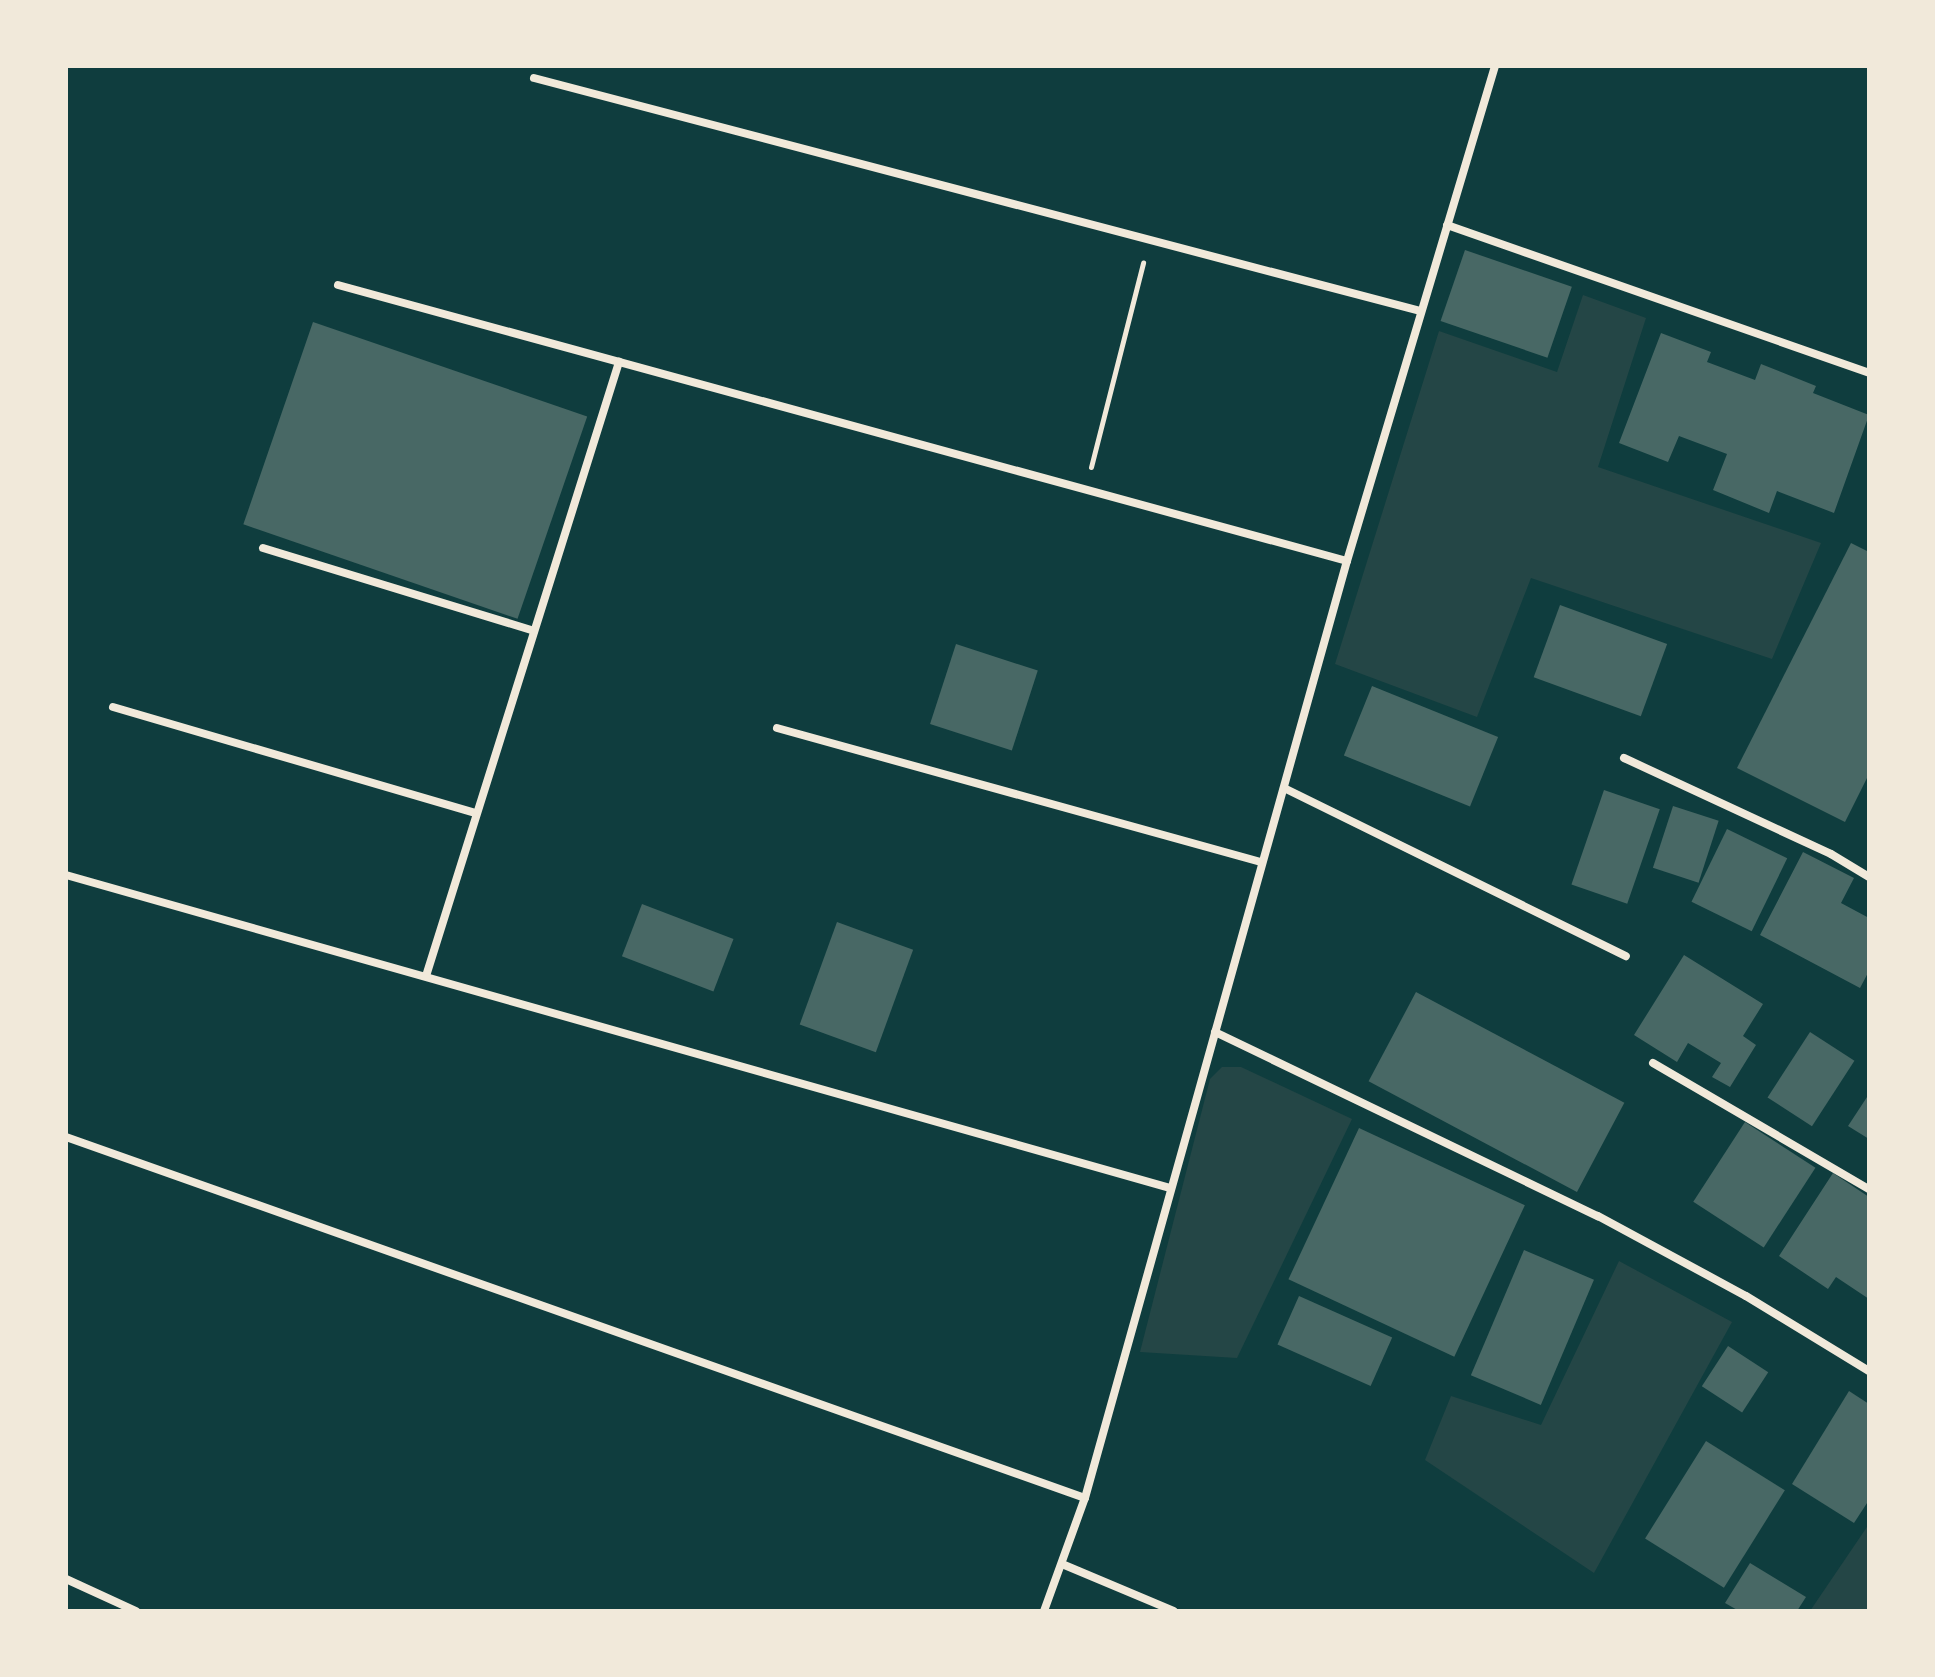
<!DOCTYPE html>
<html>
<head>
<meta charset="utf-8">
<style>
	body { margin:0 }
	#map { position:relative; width:1935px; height:1677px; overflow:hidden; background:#0f3d3e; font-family:"Work Sans",sans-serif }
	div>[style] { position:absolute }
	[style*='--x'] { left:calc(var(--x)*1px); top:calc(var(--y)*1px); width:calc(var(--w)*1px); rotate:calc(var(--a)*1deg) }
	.green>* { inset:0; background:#244646 }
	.building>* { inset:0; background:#486865; transform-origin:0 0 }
	.path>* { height:5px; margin:-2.5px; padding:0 2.5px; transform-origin:2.5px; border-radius:2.5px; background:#f1e9da }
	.minor>* { height:8px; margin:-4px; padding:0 4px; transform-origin:4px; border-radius:4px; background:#f1e9da }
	span { translate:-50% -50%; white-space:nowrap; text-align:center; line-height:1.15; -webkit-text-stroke:7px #f1e9da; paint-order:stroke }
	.frame { position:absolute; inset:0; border:68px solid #f1e9da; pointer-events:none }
</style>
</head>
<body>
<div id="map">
	<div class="green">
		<div style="clip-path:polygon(1583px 295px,1646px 318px,1598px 467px,1821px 543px,1772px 659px,1531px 578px,1477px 717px,1335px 664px,1439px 331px,1557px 372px)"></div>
		<div style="clip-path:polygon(1222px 1067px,1241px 1067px,1352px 1119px,1237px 1358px,1140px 1352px,1210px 1079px)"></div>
		<div style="clip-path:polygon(1619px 1261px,1732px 1322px,1594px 1573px,1425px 1460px,1451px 1396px,1541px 1425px)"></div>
		<div style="clip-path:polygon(1869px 1524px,1869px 1611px,1810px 1611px)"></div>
	</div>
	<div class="building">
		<div style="left:1465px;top:250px;width:113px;height:75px;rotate:19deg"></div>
		<div style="left:313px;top:322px;width:290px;height:214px;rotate:19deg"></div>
		<div style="clip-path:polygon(1661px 333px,1711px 352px,1707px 362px,1755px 380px,1761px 364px,1816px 386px,1813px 393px,1869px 415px,1834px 513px,1777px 491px,1769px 513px,1713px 490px,1727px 454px,1679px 436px,1668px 462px,1619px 443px)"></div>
		<div style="clip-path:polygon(1851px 543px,1869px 552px,1869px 774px,1845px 822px,1737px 768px)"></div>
		<div style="left:1560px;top:605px;width:114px;height:77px;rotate:20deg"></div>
		<div style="left:956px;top:644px;width:86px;height:84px;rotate:18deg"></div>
		<div style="left:1372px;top:686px;width:136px;height:75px;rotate:22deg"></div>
		<div style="left:1604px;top:790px;width:59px;height:100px;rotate:19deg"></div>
		<div style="left:1673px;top:806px;width:48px;height:65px;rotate:18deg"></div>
		<div style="left:1727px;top:829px;width:67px;height:81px;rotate:26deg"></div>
		<div style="clip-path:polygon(1803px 852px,1854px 878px,1841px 903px,1869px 918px,1869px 971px,1860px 988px,1760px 935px)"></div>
		<div style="left:642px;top:904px;width:98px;height:56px;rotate:21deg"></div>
		<div style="left:837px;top:922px;width:81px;height:109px;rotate:20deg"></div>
		<div style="clip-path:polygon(1684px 955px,1763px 1004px,1743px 1036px,1756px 1045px,1730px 1087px,1712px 1077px,1721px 1063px,1688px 1043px,1677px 1062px,1634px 1035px)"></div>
		<div style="left:1416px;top:992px;width:236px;height:101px;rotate:28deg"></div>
		<div style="left:1810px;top:1032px;width:53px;height:78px;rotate:33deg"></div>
		<div style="clip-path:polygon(1869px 1094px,1869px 1139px,1848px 1126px)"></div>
		<div style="left:1745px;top:1122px;width:84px;height:95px;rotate:33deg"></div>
		<div style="left:1359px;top:1128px;width:183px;height:167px;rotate:25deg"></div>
		<div style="clip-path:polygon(1833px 1173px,1869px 1197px,1869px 1299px,1836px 1277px,1828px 1289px,1779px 1256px)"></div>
		<div style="left:1524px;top:1250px;width:76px;height:136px;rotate:23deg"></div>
		<div style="left:1299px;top:1296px;width:102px;height:53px;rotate:24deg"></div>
		<div style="left:1728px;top:1346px;width:48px;height:48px;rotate:33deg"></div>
		<div style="clip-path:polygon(1849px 1391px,1869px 1404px,1869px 1500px,1854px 1523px,1792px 1484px)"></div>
		<div style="left:1706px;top:1441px;width:93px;height:115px;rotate:32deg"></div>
		<div style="clip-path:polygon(1750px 1563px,1806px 1597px,1797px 1611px,1739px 1611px,1725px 1603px)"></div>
	</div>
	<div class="path">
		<div style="--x:1091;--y:467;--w:211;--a:-75.7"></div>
	</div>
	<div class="minor">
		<div style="--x:534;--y:78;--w:916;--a:14.73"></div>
		<div style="--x:1447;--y:225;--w:447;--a:19.3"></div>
		<div style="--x:338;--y:285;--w:1046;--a:15.3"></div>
		<div style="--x:263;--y:548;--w:283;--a:17"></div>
		<div style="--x:113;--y:707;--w:378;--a:16.3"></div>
		<div style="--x:777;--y:728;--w:502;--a:15.48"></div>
		<div style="--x:1624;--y:758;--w:228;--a:24.9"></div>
		<div style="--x:1831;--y:854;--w:44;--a:31.2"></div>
		<div style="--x:1284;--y:788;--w:381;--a:26.2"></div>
		<div style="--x:66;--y:875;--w:1148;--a:15.83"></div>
		<div style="--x:426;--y:976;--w:644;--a:-72.55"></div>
		<div style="--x:1215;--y:1032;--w:425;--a:25.7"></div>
		<div style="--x:1598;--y:1216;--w:168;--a:28.4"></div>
		<div style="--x:1746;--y:1296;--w:144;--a:31.4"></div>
		<div style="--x:1653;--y:1063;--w:250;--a:30.3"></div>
		<div style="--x:66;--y:1137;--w:1081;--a:19.51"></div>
		<div style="--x:1062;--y:1564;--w:121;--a:22.8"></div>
		<div style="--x:66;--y:1579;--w:77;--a:24.6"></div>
		<div style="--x:1044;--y:1611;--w:120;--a:-70.1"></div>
		<div style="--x:1085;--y:1498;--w:973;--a:-74.38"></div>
		<div style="--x:1347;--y:561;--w:517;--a:-73.35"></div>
	</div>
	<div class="frame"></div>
</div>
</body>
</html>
